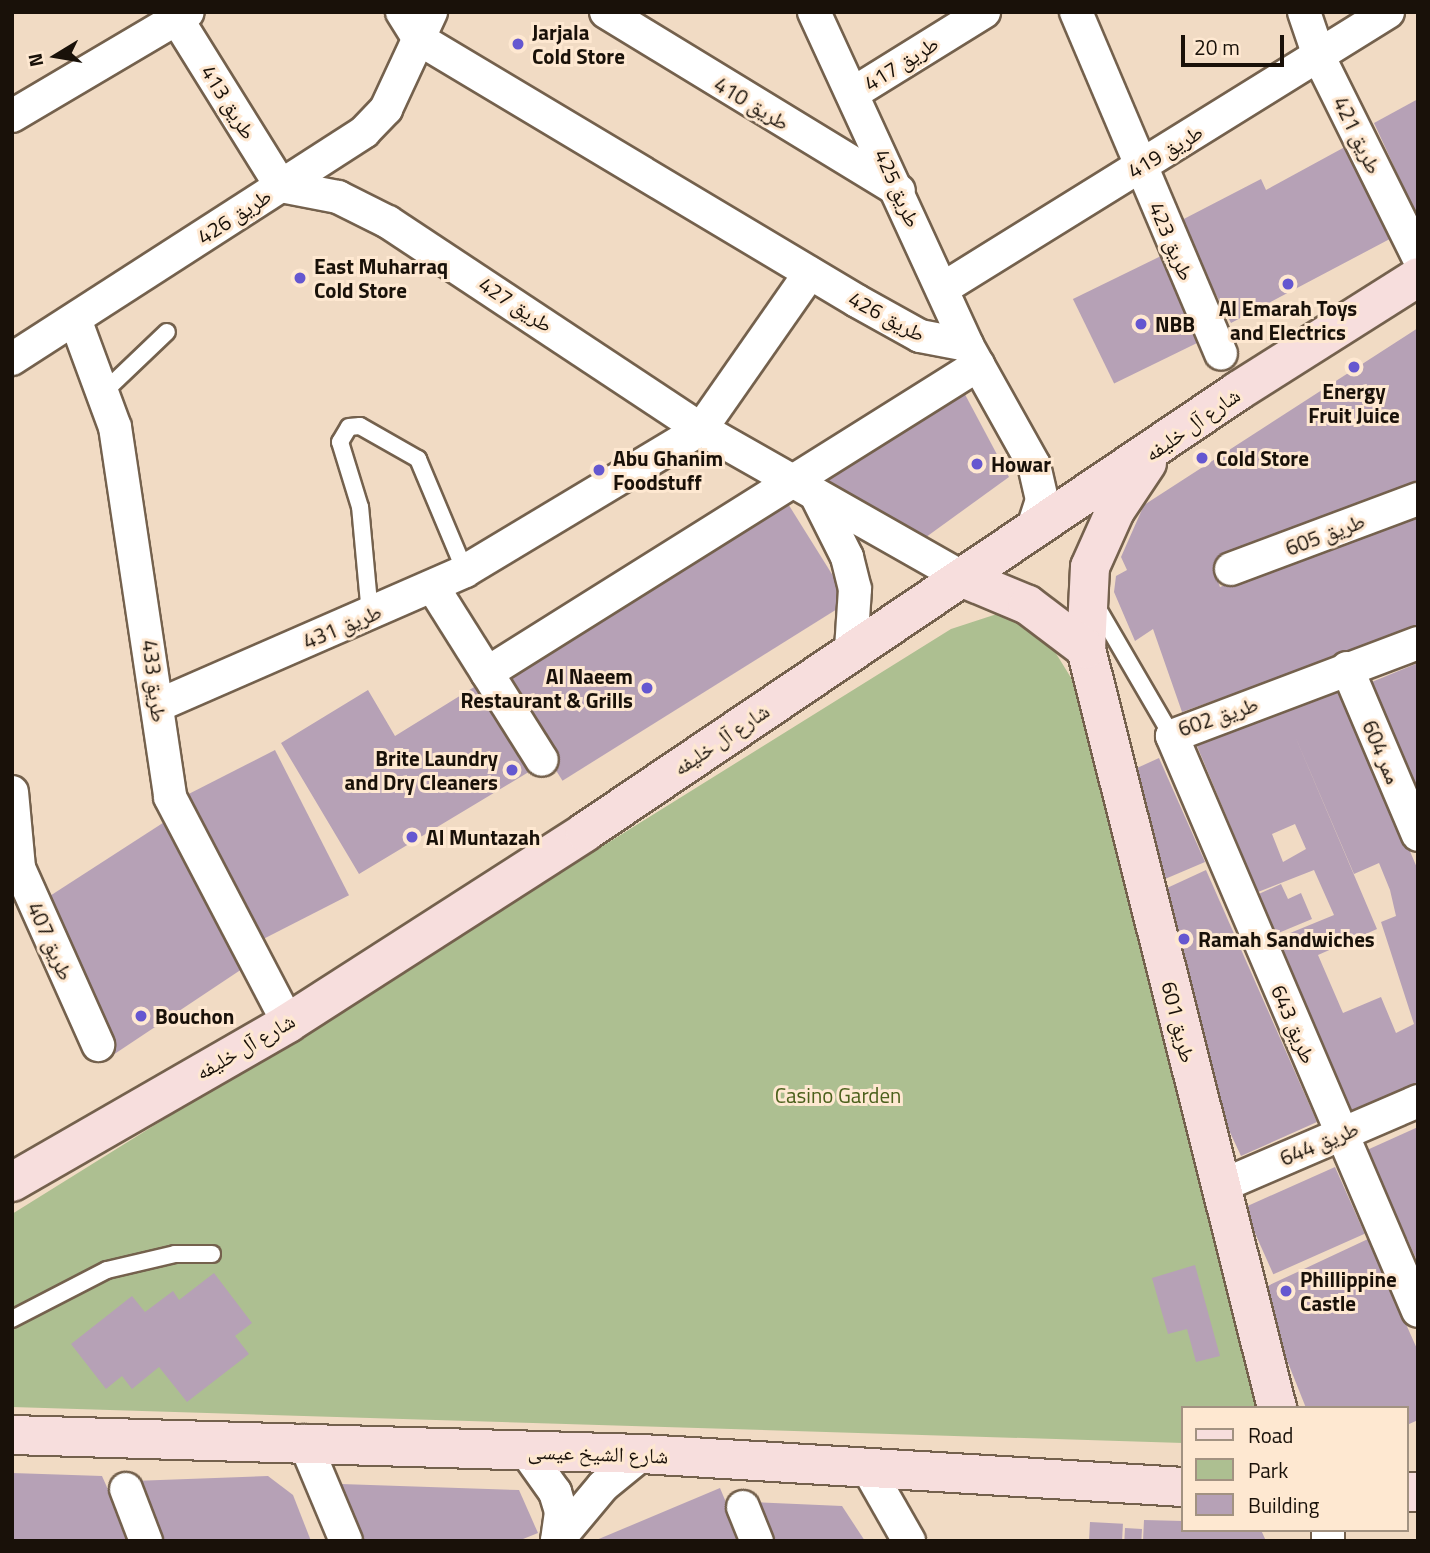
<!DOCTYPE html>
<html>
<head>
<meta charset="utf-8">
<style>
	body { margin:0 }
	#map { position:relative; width:1430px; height:1553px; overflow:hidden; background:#f1dbc4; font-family:"Titillium Web","Noto Naskh Arabic",sans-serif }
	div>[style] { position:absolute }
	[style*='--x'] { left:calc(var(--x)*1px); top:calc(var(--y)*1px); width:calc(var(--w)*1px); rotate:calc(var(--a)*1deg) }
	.green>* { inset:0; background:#adbf91 }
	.building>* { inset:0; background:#b6a1b6; transform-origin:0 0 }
	.roads { filter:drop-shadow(2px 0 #74614d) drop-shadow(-2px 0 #74614d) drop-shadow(0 2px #74614d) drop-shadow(0 -2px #74614d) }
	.lane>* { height:16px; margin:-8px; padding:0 8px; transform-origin:8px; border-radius:8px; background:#fff }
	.street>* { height:32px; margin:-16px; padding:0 16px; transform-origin:16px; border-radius:16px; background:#fff }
	.secondary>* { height:38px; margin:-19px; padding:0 19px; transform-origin:19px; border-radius:19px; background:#f7dedd }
	.dots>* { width:19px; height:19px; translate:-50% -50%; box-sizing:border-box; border:4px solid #fee8d1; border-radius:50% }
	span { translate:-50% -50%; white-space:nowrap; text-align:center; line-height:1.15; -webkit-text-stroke:6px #fee8d1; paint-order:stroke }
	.poi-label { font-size:21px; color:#191109; font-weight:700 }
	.left { translate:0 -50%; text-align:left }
	.right { translate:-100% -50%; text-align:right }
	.street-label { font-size:21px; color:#191109 }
	.park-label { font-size:21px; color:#4b601b }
	.frame { position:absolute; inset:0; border:14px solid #191109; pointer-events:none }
	.legend { position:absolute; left:1181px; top:1406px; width:228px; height:126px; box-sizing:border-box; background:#fee8d1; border:2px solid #a29281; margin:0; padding:9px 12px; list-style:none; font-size:21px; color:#191109 }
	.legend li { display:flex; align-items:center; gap:14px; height:35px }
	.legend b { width:35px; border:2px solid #a29281 }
	.north { position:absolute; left:21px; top:21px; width:70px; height:70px; -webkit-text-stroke:5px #fee8d1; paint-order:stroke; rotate:259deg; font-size:19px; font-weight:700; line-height:28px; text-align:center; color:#191109 }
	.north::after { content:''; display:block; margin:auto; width:24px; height:32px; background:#191109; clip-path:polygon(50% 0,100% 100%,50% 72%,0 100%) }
	.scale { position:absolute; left:1181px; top:35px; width:103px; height:32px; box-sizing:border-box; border:4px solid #191109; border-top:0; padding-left:9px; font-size:21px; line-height:24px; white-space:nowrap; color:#191109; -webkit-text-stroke:5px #fee8d1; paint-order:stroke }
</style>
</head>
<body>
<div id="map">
	<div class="green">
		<div style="clip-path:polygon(1000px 613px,1049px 642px,1073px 681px,1264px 1372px,1258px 1408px,1183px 1408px,1183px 1443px,12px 1407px,12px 1214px,951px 629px)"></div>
	</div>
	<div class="building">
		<div style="clip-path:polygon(1418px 99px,1418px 212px,1416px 214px,1374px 123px)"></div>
		<div style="clip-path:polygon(1354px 142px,1403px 232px,1231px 323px,1178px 222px,1261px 179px,1266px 190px)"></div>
		<div style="left:1161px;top:256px;width:94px;height:98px;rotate:64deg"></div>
		<div style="clip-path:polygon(1418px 328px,1418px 491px,1214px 570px,1220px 587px,1418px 510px,1418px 628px,1182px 712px,1153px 629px,1135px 641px,1114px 592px,1116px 576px,1127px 570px,1121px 557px,1144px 505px)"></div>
		<div style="clip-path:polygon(960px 385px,1009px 477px,922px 540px,817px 478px)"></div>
		<div style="left:785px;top:499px;width:121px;height:338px;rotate:58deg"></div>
		<div style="clip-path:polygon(1418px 663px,1418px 816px,1362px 686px)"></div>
		<div style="clip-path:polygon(479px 684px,532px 770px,359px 874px,281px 743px,368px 690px,395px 736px)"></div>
		<div style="clip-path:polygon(evenodd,1339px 686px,1418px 870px,1418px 1086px,1353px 1114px,1278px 938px,1334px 915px,1314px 870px,1258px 892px,1197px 746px,1339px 686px,1292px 729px,1354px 874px,1379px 863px,1390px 890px,1396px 916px,1381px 922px,1414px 1024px,1396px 1033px,1381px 997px,1343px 1013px,1318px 955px,1377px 929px,1292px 729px,1339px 686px,1295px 824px,1306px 849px,1283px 862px,1272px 834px,1295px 824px)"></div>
		<div style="left:275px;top:750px;width:163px;height:109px;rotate:63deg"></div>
		<div style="clip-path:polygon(1159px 758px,1205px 862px,1158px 882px,1126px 773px)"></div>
		<div style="clip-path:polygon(169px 819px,248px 965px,113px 1055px,39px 903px)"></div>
		<div style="clip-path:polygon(1206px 870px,1317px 1122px,1241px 1156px,1214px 1098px,1167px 888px)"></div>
		<div style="clip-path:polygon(1281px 884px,1288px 899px,1301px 893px,1312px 919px,1269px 937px,1252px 897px)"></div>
		<div style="clip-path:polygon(1418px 1127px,1418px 1263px,1367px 1150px)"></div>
		<div style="left:1335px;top:1167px;width:73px;height:100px;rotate:66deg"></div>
		<div style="clip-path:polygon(1368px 1239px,1418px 1351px,1418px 1420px,1407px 1425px,1407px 1408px,1306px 1408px,1259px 1290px)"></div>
		<div style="clip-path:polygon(1195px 1265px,1220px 1356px,1196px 1362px,1187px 1329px,1168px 1334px,1152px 1278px)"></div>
		<div style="clip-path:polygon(214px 1273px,252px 1323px,235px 1336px,249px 1354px,187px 1402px,159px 1367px,132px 1389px,122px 1376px,106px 1389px,71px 1344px,132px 1296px,145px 1312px,173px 1291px,179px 1300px)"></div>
		<div style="clip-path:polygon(12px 1473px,102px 1476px,131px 1541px,12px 1541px)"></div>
		<div style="clip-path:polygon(268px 1476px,293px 1495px,311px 1541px,156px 1541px,133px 1481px)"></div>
		<div style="clip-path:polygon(341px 1484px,519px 1490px,538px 1533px,518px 1541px,365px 1541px)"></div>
		<div style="clip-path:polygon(720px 1488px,742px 1541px,594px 1541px)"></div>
		<div style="clip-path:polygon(753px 1502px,842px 1506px,865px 1541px,771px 1541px)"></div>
		<div style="clip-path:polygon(1144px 1520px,1183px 1521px,1183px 1530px,1261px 1530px,1266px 1541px,1143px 1541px)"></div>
		<div style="left:1090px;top:1522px;width:33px;height:19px;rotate:3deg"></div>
		<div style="left:1125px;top:1528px;width:17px;height:13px;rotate:3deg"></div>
	</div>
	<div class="roads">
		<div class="lane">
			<div style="--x:106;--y:390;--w:84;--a:-43.6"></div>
			<div style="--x:1094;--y:602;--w:155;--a:59.8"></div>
			<div style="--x:370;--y:614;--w:107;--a:-95.3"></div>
			<div style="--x:360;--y:507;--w:68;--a:-107.1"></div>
			<div style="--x:340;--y:442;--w:17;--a:-59"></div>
			<div style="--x:349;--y:427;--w:11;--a:-5"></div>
			<div style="--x:360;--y:426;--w:67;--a:29.6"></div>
			<div style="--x:418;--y:459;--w:121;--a:67.2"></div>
			<div style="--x:12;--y:1319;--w:107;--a:-27.3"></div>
			<div style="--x:107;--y:1270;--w:70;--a:-13.2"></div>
			<div style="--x:175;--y:1254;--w:37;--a:0"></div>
		</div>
		<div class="street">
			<div style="--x:402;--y:12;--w:32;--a:58"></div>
			<div style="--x:419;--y:39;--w:510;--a:30.89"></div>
			<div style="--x:857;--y:301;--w:72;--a:29.1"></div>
			<div style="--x:920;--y:336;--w:48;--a:10.8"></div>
			<div style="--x:606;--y:12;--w:343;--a:31.4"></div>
			<div style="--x:814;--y:12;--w:366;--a:65.3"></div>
			<div style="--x:967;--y:345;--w:137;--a:60.8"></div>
			<div style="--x:1034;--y:465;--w:36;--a:77"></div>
			<div style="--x:1042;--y:500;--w:36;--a:108"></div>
			<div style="--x:1076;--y:12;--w:371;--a:67"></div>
			<div style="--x:1304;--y:12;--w:50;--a:71.2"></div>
			<div style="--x:1320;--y:59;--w:220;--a:63.6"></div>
			<div style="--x:177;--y:19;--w:197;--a:58.1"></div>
			<div style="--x:281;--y:186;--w:58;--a:10.9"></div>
			<div style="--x:338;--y:197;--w:56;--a:26.6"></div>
			<div style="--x:388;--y:222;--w:375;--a:33.5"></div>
			<div style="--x:701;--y:429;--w:301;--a:29.6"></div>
			<div style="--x:855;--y:92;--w:152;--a:-31.8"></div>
			<div style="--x:12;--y:116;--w:204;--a:-30.6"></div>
			<div style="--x:942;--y:289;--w:525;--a:-31.84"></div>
			<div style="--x:75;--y:319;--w:115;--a:69.7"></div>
			<div style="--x:115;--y:427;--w:374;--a:81.5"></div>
			<div style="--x:170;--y:797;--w:255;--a:62.4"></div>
			<div style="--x:12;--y:359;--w:419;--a:-32.8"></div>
			<div style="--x:364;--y:132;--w:32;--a:-46"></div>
			<div style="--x:386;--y:109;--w:107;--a:-65.1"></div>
			<div style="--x:818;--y:499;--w:65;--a:63.4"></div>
			<div style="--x:847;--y:557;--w:33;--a:76"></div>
			<div style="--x:855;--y:589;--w:61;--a:93.8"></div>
			<div style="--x:1231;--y:569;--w:200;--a:-20.5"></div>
			<div style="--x:433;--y:587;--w:204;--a:57.8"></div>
			<div style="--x:1418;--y:643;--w:263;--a:159.3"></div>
			<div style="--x:1172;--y:736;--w:625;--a:66.84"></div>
			<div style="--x:1347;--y:668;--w:181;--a:67"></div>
			<div style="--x:487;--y:673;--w:580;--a:-32.1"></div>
			<div style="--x:159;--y:705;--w:334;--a:-23.6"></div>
			<div style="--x:465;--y:571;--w:275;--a:-31"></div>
			<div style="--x:701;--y:429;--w:190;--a:-55.1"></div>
			<div style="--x:12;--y:792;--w:76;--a:84.7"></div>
			<div style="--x:19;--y:868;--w:194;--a:65.9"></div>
			<div style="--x:1221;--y:1186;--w:215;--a:-23.3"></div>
			<div style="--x:304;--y:1441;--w:108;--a:67.2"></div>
			<div style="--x:525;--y:1450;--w:52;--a:54.5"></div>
			<div style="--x:555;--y:1492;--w:21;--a:73"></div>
			<div style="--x:561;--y:1512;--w:29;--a:98"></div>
			<div style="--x:868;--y:1469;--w:83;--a:60.3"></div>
			<div style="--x:126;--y:1489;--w:56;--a:69"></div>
			<div style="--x:743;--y:1507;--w:37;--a:68"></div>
			<div style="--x:557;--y:1541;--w:72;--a:-50.1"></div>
			<div style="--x:603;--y:1486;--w:50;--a:-39.4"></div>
			<div style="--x:1328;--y:1541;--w:11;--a:-90"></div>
		</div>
		<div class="secondary">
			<div style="--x:1147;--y:463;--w:58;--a:123.7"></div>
			<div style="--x:1115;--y:511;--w:61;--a:114.1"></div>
			<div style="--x:1090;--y:567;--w:82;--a:92.8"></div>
			<div style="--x:1086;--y:649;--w:783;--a:75.87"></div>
			<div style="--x:963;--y:578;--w:70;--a:22.6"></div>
			<div style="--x:1028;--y:605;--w:73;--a:37.2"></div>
			<div style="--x:12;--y:1182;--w:319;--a:-29.9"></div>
			<div style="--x:288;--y:1023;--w:353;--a:-32.7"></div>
			<div style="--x:585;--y:832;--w:788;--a:-34.03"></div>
			<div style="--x:1238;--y:391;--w:213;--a:-32.3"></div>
			<div style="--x:12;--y:1435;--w:630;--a:1.73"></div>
			<div style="--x:642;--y:1454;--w:542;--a:3.49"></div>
			<div style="--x:1407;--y:1492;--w:11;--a:0"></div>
		</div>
	</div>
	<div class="dots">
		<div style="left:518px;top:44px;background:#6557d0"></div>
		<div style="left:300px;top:278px;background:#6557d0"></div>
		<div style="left:1288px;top:284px;background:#6557d0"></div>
		<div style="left:1141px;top:324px;background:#6557d0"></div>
		<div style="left:1354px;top:367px;background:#6557d0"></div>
		<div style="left:1202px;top:458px;background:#6557d0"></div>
		<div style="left:977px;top:464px;background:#6557d0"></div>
		<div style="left:599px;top:470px;background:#6557d0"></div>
		<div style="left:647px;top:688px;background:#6557d0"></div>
		<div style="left:512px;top:770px;background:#6557d0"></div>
		<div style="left:412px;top:837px;background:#6557d0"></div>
		<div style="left:1184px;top:939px;background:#6557d0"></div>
		<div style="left:141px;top:1016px;background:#6557d0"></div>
		<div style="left:1286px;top:1291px;background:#6557d0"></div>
	</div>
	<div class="poi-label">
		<span class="left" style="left:532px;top:44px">Jarjala<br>Cold Store</span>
		<span class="left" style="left:314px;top:278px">East Muharraq<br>Cold Store</span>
		<span style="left:1288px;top:320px">Al Emarah Toys<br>and Electrics</span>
		<span class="left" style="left:1155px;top:324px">NBB</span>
		<span style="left:1354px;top:403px">Energy<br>Fruit Juice</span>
		<span class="left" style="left:613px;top:470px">Abu Ghanim<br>Foodstuff</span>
		<span class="left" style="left:1216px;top:458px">Cold Store</span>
		<span class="left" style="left:991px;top:464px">Howar</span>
		<span class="right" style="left:633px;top:688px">Al Naeem<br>Restaurant &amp; Grills</span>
		<span class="right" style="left:498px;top:770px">Brite Laundry<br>and Dry Cleaners</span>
		<span class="left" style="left:426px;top:837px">Al Muntazah</span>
		<span class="left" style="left:1198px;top:939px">Ramah Sandwiches</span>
		<span class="left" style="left:155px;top:1016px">Bouchon</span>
		<span class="left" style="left:1300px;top:1291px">Phillippine<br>Castle</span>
	</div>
	<div class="street-label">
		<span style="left:901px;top:63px;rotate:-32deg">طريق 417</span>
		<span style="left:229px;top:102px;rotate:58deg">طريق 413</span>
		<span style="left:752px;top:103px;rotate:31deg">طريق 410</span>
		<span style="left:1358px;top:135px;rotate:64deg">طريق 421</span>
		<span style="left:1165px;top:151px;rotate:-31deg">طريق 419</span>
		<span style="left:898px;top:188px;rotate:66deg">طريق 425</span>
		<span style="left:234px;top:216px;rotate:-33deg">طريق 426</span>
		<span style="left:1172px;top:241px;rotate:67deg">طريق 423</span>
		<span style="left:516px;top:304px;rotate:33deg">طريق 427</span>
		<span style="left:887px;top:316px;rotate:28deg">طريق 426</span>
		<span style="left:1192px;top:424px;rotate:-35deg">شارع آل خليفه</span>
		<span style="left:1325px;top:534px;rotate:-21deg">طريق 605</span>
		<span style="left:342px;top:626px;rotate:-23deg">طريق 431</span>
		<span style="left:155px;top:681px;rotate:83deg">طريق 433</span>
		<span style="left:1218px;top:716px;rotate:-19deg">طريق 602</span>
		<span style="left:721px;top:739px;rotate:-34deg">شارع آل خليفه</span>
		<span style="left:1382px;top:752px;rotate:67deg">ممر 604</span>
		<span style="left:51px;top:941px;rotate:66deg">طريق 407</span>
		<span style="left:1179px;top:1022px;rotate:76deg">طريق 601</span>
		<span style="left:1294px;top:1024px;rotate:67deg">طريق 643</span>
		<span style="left:245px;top:1046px;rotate:-30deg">شارع آل خليفه</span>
		<span style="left:1319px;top:1143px;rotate:-23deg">طريق 644</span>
		<span style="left:598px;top:1453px;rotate:2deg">شارع الشيخ عيسى</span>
	</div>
	<div class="park-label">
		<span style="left:838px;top:1095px">Casino Garden</span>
	</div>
	<div class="frame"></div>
	<ul class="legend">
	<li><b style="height:9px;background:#f7dedd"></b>Road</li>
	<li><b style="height:19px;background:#adbf91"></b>Park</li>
	<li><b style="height:19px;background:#b6a1b6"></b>Building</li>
	</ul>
	<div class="north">N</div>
	<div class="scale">20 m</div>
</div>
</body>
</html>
